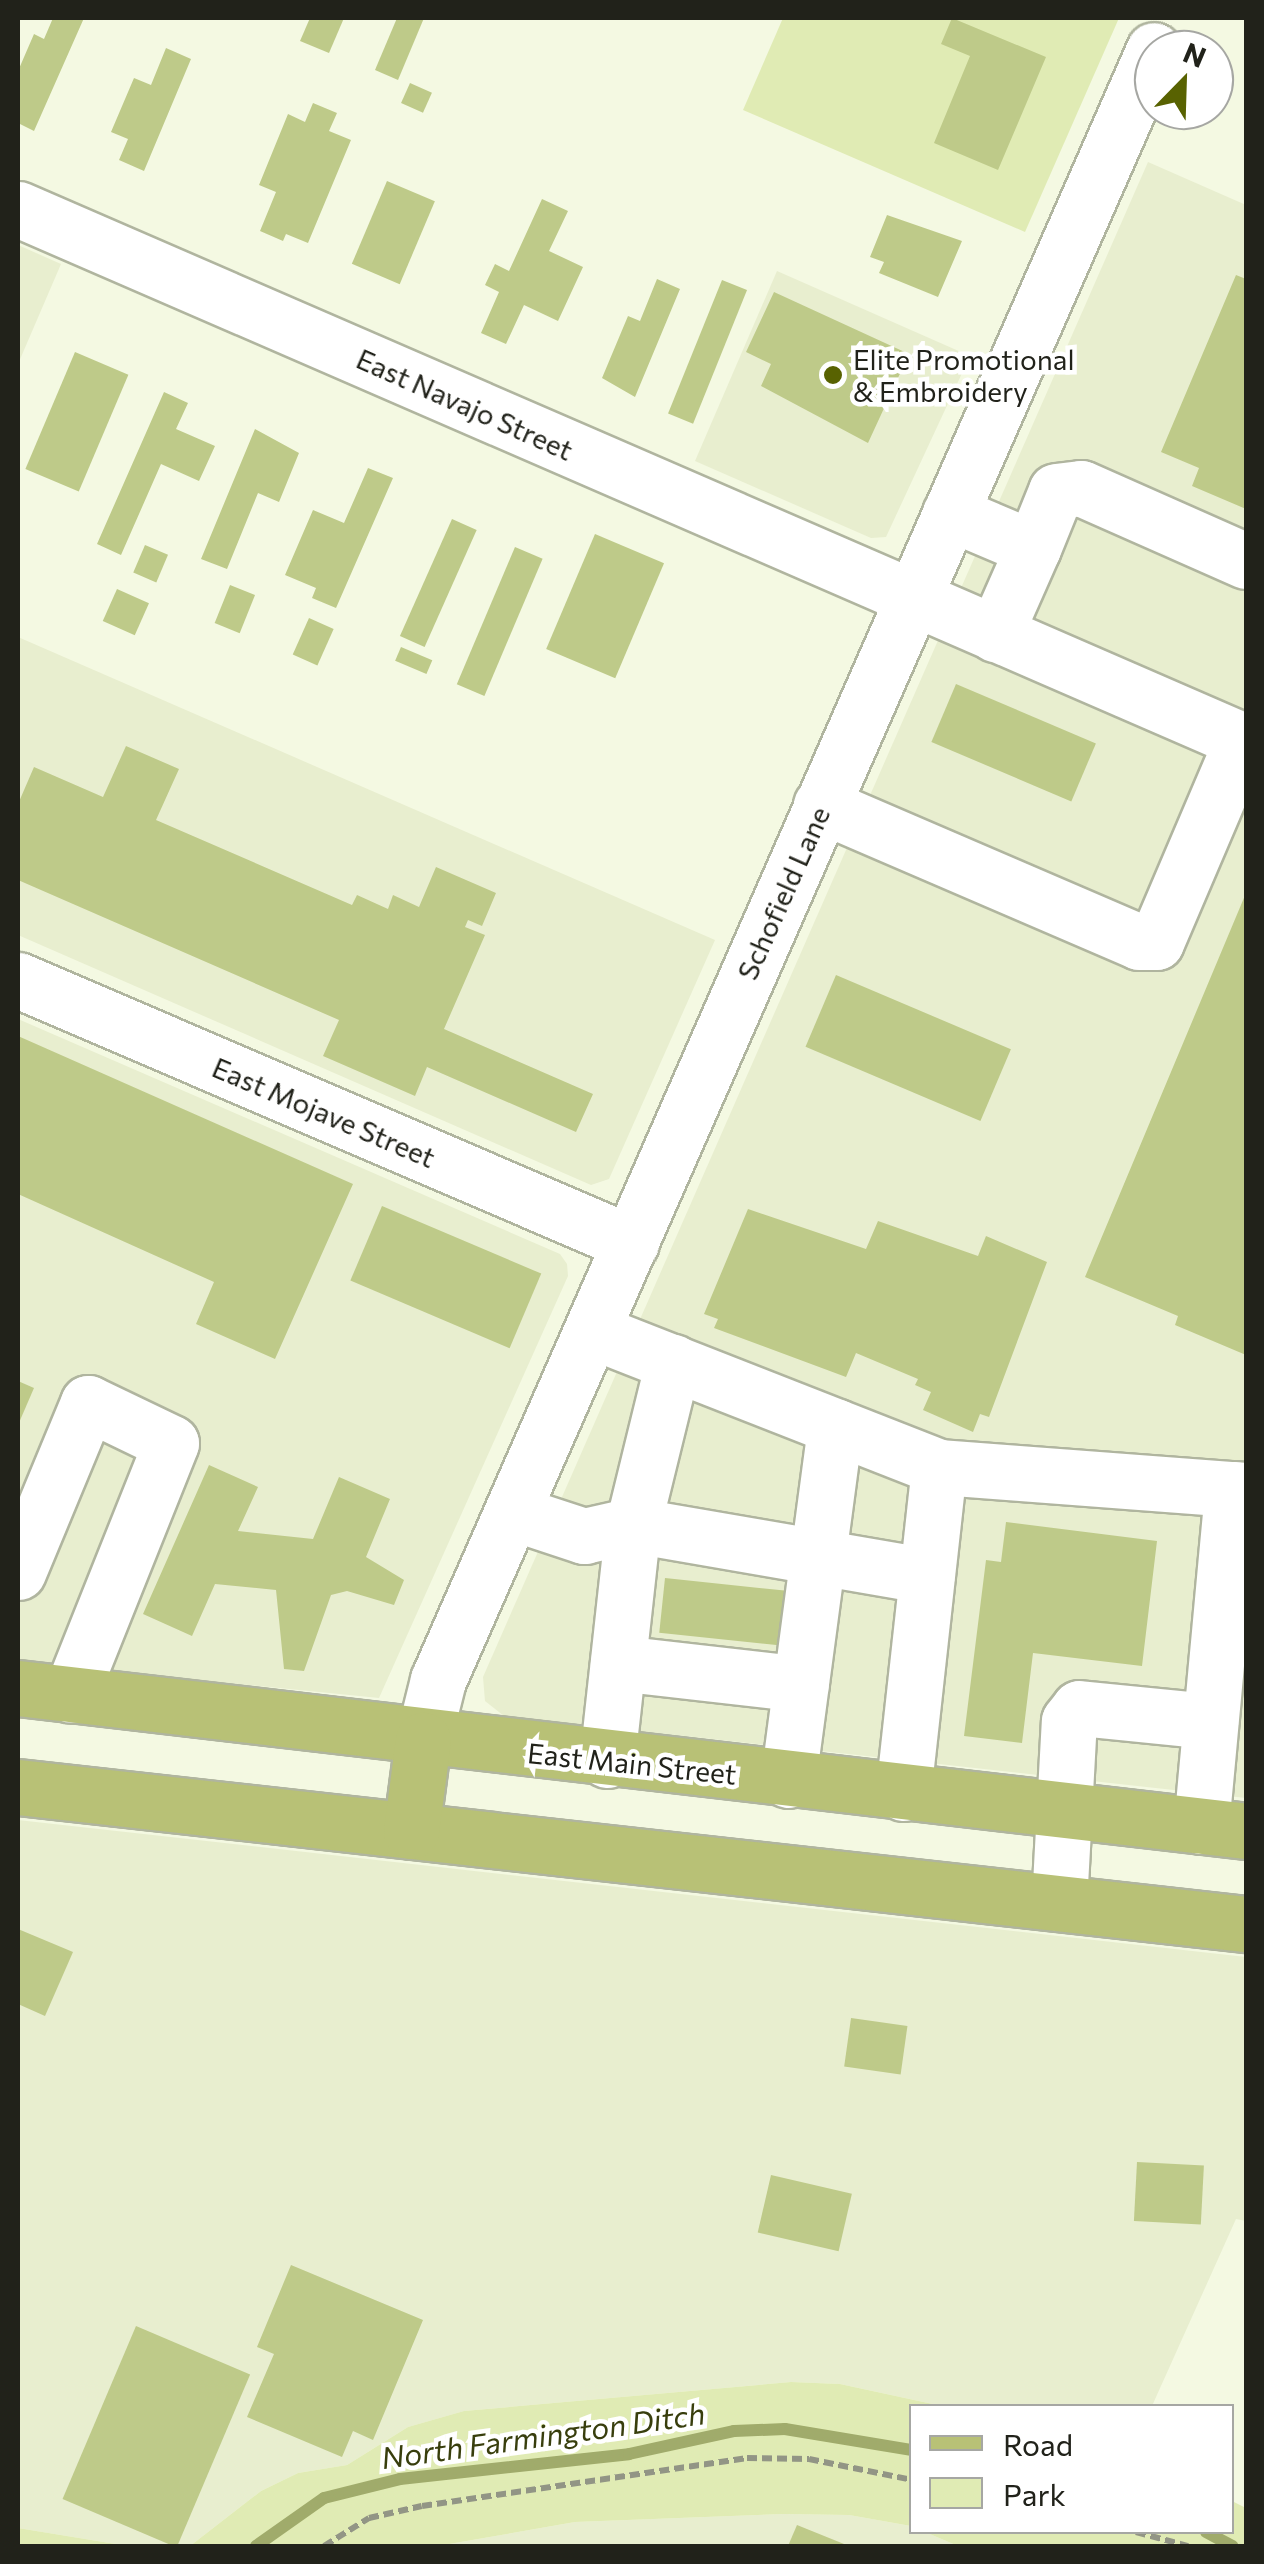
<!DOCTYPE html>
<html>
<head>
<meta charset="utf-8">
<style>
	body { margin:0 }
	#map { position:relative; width:1264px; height:2564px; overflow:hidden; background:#f4f9e2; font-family:Commissioner,sans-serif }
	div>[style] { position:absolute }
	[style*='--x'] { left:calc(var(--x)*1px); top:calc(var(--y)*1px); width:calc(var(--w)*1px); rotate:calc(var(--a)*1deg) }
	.built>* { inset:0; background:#e8eecf }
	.green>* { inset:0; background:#e0ebb4 }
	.stream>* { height:12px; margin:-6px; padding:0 6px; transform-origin:6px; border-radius:6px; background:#a0ab6b }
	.building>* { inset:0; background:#beca89; transform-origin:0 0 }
	.path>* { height:6px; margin-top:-3px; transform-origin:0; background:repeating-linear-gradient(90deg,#929585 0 10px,transparent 0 15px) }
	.roads { filter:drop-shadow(2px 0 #b0b59f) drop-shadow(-2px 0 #b0b59f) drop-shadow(0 2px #b0b59f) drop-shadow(0 -2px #b0b59f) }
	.minor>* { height:55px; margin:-27.5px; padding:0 27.5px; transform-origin:27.5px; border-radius:27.5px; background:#fff }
	.major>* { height:55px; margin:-27.5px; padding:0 27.5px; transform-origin:27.5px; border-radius:27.5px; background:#b8c176 }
	.dots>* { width:28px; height:28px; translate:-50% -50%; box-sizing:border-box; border:5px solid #fff; border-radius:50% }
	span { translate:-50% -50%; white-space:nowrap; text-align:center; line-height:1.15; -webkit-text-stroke:9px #fff; paint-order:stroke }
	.poi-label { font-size:28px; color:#21221a }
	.left { translate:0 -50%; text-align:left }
	.street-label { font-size:28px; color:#21221a }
	.water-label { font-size:30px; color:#383e0d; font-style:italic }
	.frame { position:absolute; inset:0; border:20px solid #21221a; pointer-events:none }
	.legend { position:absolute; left:909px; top:2404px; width:325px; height:130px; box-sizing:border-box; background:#fff; border:2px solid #a6a7a3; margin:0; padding:12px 18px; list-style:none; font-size:30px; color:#21221a }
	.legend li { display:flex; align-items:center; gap:20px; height:50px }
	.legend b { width:50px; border:2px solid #a6a7a3 }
	.north { position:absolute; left:1134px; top:30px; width:100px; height:100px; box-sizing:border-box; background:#fff; border:2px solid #a6a7a3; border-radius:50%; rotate:23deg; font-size:28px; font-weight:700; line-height:40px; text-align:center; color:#21221a }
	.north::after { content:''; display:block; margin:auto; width:35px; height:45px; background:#586201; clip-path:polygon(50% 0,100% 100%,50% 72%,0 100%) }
</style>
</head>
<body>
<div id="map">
	<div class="built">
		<div style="clip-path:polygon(1148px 162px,1246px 205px,1246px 1798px,504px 1716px,485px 1701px,483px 1677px)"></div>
		<div style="clip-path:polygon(18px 245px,61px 264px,18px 364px)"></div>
		<div style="clip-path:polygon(777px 271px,970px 356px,886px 537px,871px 538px,695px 461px)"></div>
		<div style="clip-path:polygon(18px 637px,715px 940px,609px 1179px,591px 1185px,18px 935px)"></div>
		<div style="clip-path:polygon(18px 1019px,560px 1254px,567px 1264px,568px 1276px,379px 1698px,18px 1662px)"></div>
		<div style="clip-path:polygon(18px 1820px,1246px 1957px,1246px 2221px,1236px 2219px,1152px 2406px,942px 2406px,840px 2384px,791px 2382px,464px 2411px,408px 2427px,347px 2465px,298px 2473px,261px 2491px,190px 2546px,128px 2546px,18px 2528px)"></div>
		<div style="clip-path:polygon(784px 2514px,849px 2515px,911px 2526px,958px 2546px,438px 2546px,575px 2522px)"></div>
	</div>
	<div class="green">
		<div style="clip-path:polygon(783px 18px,1119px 18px,1025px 232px,743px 110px)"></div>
		<div style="clip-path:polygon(791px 2382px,840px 2384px,942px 2406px,912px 2406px,911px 2526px,849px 2515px,784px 2514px,575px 2522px,438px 2546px,190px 2546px,261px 2491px,298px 2473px,347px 2465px,408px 2427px,464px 2411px)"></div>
		<div style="clip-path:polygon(1232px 2501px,1246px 2508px,1246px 2546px,958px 2546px,925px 2532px,1232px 2532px)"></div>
		<div style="clip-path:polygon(18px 2528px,128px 2546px,18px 2546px)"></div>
	</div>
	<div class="stream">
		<div style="--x:1206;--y:2532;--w:30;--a:28"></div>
		<div style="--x:256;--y:2546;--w:83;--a:-35.2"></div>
		<div style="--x:324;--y:2498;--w:78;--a:-14"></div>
		<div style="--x:400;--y:2479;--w:230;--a:-6.2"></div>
		<div style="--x:629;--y:2454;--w:107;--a:-12.4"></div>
		<div style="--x:734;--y:2431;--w:51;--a:-2.2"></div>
		<div style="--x:785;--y:2429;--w:129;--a:9.4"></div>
	</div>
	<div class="building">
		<div style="clip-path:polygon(53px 18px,84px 18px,34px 131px,18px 123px,18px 71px,34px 34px,44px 39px)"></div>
		<div style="clip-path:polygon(310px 18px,344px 18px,329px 53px,300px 41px)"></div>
		<div style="clip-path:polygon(397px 18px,424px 18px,398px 80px,375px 70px)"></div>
		<div style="clip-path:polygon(952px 18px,1046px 57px,998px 170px,934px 143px,970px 56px,941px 44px)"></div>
		<div style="clip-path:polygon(166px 48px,191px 59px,144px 171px,119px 160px,128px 139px,111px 132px,134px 78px,151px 85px)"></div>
		<div style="left:410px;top:83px;width:24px;height:22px;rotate:24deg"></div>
		<div style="clip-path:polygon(313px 103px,337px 113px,329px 131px,351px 140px,308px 243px,286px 234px,283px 241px,260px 231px,276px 192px,259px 185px,288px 114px,305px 122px)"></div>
		<div style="left:387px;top:181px;width:52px;height:90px;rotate:23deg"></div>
		<div style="clip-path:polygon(542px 199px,568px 211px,549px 251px,583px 267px,558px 321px,524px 305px,506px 344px,481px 333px,499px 292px,485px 285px,495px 264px,509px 271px)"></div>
		<div style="clip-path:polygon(887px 215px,962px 241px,938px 297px,879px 273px,884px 262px,870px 257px)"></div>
		<div style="clip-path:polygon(1236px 275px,1246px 279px,1246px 509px,1192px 486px,1199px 468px,1161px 452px)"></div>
		<div style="clip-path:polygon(657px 279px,680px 289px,635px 397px,602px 378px,628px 316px,640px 321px)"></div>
		<div style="left:722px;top:280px;width:27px;height:144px;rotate:22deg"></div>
		<div style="clip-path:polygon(774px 292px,909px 354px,868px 443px,761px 386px,771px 364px,746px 352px)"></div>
		<div style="left:75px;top:352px;width:58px;height:127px;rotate:23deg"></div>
		<div style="clip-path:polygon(164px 392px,188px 403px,176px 429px,215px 446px,199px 481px,161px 464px,121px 555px,97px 544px)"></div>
		<div style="clip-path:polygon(255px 429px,299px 453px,279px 502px,258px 493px,227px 569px,201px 559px)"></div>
		<div style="clip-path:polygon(368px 468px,393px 478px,336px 608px,312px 598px,316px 588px,285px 575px,313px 510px,344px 523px)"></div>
		<div style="left:452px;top:519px;width:27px;height:128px;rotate:24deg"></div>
		<div style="left:595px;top:534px;width:75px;height:125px;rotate:23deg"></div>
		<div style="left:145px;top:545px;width:25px;height:30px;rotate:23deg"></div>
		<div style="left:515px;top:547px;width:30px;height:149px;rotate:23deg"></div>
		<div style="left:230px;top:585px;width:27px;height:41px;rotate:22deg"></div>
		<div style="left:117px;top:589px;width:35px;height:35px;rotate:24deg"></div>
		<div style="left:309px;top:618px;width:27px;height:40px;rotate:24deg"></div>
		<div style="left:401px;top:647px;width:34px;height:15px;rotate:23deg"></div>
		<div style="left:956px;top:684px;width:152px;height:63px;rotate:23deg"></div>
		<div style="clip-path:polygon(126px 746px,179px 769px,156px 820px,352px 905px,357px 895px,388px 909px,393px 895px,419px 907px,436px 867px,496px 893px,482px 926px,468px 920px,465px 927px,485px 935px,444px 1029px,593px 1094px,576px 1132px,427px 1067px,415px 1096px,323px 1056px,339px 1020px,18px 880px,18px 804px,34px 767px,103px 797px)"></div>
		<div style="clip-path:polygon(1246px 893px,1246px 1355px,1175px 1325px,1178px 1316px,1085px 1277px)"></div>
		<div style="left:836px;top:975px;width:190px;height:78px;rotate:23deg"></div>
		<div style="clip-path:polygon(18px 1036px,353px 1184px,275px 1359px,196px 1324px,214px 1282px,18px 1194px)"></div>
		<div style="left:382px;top:1206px;width:173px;height:81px;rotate:23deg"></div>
		<div style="clip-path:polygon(748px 1209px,866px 1249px,878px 1221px,978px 1256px,986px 1236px,1047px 1262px,989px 1417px,980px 1414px,973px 1432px,923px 1410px,931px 1392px,915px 1385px,918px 1379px,856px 1353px,846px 1377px,714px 1328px,718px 1319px,704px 1314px)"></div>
		<div style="clip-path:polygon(18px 1381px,34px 1388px,18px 1425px)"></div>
		<div style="clip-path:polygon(209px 1465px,258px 1487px,238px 1531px,313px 1539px,339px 1477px,390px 1499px,366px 1557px,404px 1580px,394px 1605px,347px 1591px,331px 1595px,304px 1671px,284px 1669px,276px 1590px,215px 1584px,192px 1636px,143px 1614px)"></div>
		<div style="clip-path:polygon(1006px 1522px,1157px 1541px,1142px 1666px,1033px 1653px,1022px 1743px,964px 1736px,986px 1560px,1001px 1562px)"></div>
		<div style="left:665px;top:1578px;width:125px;height:55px;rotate:6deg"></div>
		<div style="clip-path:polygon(18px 1929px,73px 1952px,45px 2016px,18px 2004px)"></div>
		<div style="left:851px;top:2018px;width:57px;height:49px;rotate:8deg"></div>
		<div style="left:1137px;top:2162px;width:67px;height:59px;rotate:3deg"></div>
		<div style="left:771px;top:2175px;width:83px;height:59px;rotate:13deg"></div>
		<div style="clip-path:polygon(291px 2265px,423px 2320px,373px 2440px,353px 2431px,342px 2457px,247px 2417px,274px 2354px,257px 2347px)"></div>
		<div style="left:136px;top:2326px;width:124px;height:188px;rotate:23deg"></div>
		<div style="clip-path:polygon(797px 2525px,849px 2546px,788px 2546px)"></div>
	</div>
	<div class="path">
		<div style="--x:1136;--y:2532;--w:54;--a:15.1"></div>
		<div style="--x:324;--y:2546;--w:53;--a:-31.9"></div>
		<div style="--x:369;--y:2518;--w:54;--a:-12.8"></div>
		<div style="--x:422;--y:2506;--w:329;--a:-8.4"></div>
		<div style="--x:747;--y:2458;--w:62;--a:0.9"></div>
		<div style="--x:809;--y:2459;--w:105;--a:11.5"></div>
	</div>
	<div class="roads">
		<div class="minor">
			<div style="--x:18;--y:209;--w:1339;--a:23.46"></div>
			<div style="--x:950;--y:513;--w:90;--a:22.9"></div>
			<div style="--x:1033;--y:548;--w:61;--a:-68"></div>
			<div style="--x:1056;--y:491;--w:25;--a:-7"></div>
			<div style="--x:1081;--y:488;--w:180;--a:23.9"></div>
			<div style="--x:995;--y:634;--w:94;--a:-66.2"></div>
			<div style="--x:821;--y:805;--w:346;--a:23.3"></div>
			<div style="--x:1139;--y:942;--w:17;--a:0"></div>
			<div style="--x:1156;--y:942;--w:220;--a:-66.9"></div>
			<div style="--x:18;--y:980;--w:667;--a:23.22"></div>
			<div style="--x:592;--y:1331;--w:373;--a:21.4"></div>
			<div style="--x:514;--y:1513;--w:74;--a:18.2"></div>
			<div style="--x:584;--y:1536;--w:50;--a:-12.7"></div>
			<div style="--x:633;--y:1525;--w:298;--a:9.8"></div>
			<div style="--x:18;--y:1572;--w:183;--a:-67.5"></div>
			<div style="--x:88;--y:1403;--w:92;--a:25.7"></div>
			<div style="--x:171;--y:1443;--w:271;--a:111.8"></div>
			<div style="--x:618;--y:1663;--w:184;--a:6.5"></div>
			<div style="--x:423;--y:1740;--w:62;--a:-76"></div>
			<div style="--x:438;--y:1680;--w:1780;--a:-66.29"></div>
			<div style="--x:607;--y:1760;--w:236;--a:-83.7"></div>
			<div style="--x:633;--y:1525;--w:168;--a:-76.2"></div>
			<div style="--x:788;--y:1780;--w:357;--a:-82.4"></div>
			<div style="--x:903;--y:1793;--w:328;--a:-83.7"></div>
			<div style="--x:939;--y:1467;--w:294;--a:4.3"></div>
			<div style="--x:1201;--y:1826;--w:338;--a:-84.7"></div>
			<div style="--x:1232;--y:1489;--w:14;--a:4"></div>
			<div style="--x:1059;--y:1903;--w:182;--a:-86.9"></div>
			<div style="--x:1069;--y:1721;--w:16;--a:-52"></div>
			<div style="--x:1079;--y:1708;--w:132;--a:5.7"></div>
		</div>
		<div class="major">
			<div style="--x:18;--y:1688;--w:1236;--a:6.64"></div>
			<div style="--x:18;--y:1787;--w:1236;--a:6.37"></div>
			<div style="--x:411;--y:1831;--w:92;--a:-82.5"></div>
		</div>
	</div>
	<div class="dots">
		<div style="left:833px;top:375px;background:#586201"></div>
	</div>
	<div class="poi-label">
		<span class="left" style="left:853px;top:375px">Elite Promotional<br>&amp; Embroidery</span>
	</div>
	<div class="street-label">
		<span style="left:465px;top:404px;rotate:24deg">East Navajo Street</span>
		<span style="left:783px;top:893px;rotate:-66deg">Schofield Lane</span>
		<span style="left:324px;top:1112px;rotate:23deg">East Mojave Street</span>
		<span style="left:632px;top:1763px;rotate:6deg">East Main Street</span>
	</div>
	<div class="water-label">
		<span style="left:543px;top:2435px;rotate:-8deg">North Farmington Ditch</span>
	</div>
	<div class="frame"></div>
	<ul class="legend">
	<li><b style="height:12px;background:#b8c176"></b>Road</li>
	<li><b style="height:28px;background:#e0ebb4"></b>Park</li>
	</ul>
	<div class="north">N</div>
</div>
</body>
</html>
